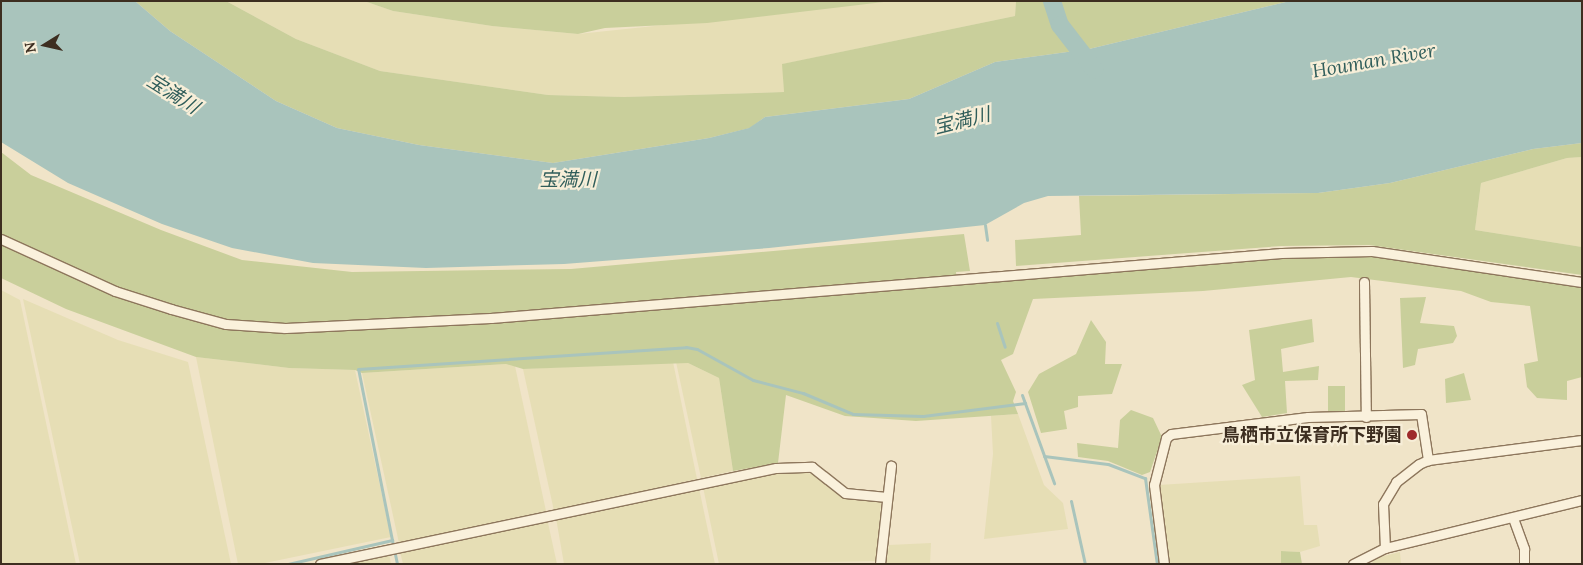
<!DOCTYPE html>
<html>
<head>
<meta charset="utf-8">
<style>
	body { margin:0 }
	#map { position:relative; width:1583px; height:565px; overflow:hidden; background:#f0e4c8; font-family:Lora,"Noto Sans JP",serif }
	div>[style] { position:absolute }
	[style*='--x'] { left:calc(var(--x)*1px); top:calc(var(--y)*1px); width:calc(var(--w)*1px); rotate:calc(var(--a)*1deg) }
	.farmland>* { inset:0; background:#e6deb5 }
	.green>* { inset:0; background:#c9cf9b; transform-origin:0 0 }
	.water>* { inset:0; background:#a9c4bc }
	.stream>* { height:3px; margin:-1.5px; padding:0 1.5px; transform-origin:1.5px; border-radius:1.5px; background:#a9c4bc }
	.river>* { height:18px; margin:-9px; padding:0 9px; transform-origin:9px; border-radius:9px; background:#a9c4bc }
	.roads { filter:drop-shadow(1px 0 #8d765c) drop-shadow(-1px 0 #8d765c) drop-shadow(0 1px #8d765c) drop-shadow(0 -1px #8d765c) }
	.street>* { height:9px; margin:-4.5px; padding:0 4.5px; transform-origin:4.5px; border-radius:4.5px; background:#faf1dc }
	.dots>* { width:14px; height:14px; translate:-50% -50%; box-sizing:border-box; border:2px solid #f7eed8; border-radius:50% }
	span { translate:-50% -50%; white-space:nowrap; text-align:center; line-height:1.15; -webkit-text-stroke:4.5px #f7eed8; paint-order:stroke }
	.poi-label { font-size:18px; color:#3d2e20; font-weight:700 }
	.right { translate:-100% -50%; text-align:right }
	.water-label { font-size:19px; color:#2f5d5a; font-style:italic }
	.frame { position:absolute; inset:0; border:2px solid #3d2e20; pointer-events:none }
	.north { position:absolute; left:20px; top:20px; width:50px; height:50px; -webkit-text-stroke:4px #f7eed8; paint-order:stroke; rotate:260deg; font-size:14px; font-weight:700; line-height:20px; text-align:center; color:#3d2e20 }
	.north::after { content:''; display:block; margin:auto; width:18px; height:22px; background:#3d2e20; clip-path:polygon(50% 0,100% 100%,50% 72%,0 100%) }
</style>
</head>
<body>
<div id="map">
	<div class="farmland">
		<div style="clip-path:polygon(226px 1px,364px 1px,393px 11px,492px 26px,578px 34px,892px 1px,1016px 1px,1015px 16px,783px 64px,784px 92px,624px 97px,548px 95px,380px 71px,296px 39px)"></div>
		<div style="clip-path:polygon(1582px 157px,1582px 247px,1475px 230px,1481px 183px,1567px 158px)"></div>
		<div style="clip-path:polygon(1px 290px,20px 300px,76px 564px,1px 564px)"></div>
		<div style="clip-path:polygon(23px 299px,118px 340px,188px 362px,231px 564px,80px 564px)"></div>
		<div style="clip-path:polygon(196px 357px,289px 368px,355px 370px,391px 537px,260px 564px,238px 564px)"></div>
		<div style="clip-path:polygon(673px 362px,697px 479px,554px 511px,523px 369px)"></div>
		<div style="clip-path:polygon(676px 362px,688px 363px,719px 378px,733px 471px,701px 478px)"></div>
		<div style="clip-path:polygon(506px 364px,515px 366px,546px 511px,399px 543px,362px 373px)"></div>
		<div style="clip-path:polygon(1018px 414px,1044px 485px,1063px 503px,1068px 529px,984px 539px,993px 454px,991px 416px)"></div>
		<div style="clip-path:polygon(797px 471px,812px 474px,843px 496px,878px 500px,881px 504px,877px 561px,719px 564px,703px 487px,765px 473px)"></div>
		<div style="clip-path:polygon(1300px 476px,1304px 525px,1317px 525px,1320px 546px,1300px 552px,1281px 551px,1281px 564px,1170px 564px,1159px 485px)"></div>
		<div style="clip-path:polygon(699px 488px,715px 564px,564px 564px,556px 518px)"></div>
		<div style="clip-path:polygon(544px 520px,548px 523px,557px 564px,403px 564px,400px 552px)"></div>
		<div style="clip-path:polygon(931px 543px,930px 564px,886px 564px,889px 545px)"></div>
		<div style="clip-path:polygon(1400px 552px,1401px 564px,1373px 564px,1372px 559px)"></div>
		<div style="clip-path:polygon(389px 554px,391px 564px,341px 564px)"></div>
	</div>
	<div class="green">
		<div style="clip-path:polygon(135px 1px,226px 1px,296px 39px,380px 71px,548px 95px,624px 97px,784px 92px,782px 64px,1015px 16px,1016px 1px,1290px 1px,1089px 49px,995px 62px,909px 99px,765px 117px,750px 128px,709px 138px,553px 163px,419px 145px,337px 128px,276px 101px,170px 31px)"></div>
		<div style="clip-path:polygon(364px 1px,892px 1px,707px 23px,605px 28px,578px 34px,492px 26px,393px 11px)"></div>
		<div style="clip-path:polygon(1582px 143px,1582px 157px,1567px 158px,1481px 183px,1475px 230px,1582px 247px,1582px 275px,1369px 245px,1281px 246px,1016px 266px,1015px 240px,1081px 235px,1079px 196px,1318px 193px,1390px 183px,1533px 149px)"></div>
		<div style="clip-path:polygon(1px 152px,31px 175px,161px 230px,242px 260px,352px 272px,571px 269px,964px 234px,970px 271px,956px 272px,957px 282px,1282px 259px,1372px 257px,1582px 287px,1582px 377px,1567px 381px,1567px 400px,1537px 398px,1527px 387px,1524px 364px,1538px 361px,1530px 306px,1491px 302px,1461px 291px,1351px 277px,1203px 291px,1033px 299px,1013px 354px,1001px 360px,1016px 392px,1013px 401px,1018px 414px,916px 421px,845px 416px,786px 395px,778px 463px,733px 471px,719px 378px,688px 363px,523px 369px,506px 364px,362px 373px,355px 370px,289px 368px,196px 357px,66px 309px,1px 278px)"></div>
		<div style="clip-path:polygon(1426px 297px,1420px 323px,1454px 326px,1457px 336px,1453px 343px,1418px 349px,1415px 365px,1403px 368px,1400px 298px)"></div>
		<div style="clip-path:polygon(1312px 319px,1314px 342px,1281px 349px,1283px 372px,1319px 366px,1318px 380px,1285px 381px,1287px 413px,1262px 417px,1242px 385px,1255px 380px,1249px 330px)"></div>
		<div style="clip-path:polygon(1091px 320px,1106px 342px,1105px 364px,1122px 364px,1112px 394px,1078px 396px,1078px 407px,1064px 411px,1067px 429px,1041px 433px,1028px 392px,1039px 374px,1076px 354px)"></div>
		<div style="clip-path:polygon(1464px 373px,1471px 400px,1446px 403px,1445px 379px)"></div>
		<div style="left:1345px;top:386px;width:27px;height:17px;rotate:90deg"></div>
		<div style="clip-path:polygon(1131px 410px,1153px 418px,1162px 437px,1150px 472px,1142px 475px,1108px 461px,1078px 457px,1077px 443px,1118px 448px,1120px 420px)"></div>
		<div style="clip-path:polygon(1281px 551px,1300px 552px,1302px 564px,1281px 564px)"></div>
	</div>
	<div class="water">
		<div style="clip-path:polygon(1px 1px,135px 1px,170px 31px,276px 101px,337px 128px,419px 145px,553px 163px,709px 138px,749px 128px,765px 117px,909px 99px,995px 62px,1089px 49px,1290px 1px,1582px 1px,1582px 143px,1533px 149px,1390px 183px,1318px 193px,1048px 196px,1024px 203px,985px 225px,769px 248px,564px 264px,426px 268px,313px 263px,232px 248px,162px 224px,68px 183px,1px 142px)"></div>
	</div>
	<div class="stream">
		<div style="--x:985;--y:225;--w:15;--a:82"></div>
		<div style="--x:997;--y:323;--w:25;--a:72"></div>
		<div style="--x:1022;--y:395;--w:94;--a:70"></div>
		<div style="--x:1044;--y:456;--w:64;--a:7.1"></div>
		<div style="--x:1108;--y:464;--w:40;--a:21"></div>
		<div style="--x:1145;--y:478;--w:87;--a:82.1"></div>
		<div style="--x:1071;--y:501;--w:65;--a:77.5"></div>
		<div style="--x:392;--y:540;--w:174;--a:-101.2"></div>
		<div style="--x:358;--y:369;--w:329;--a:-3.8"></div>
		<div style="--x:686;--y:347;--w:11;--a:10"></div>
		<div style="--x:697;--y:349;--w:64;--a:29"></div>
		<div style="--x:753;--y:380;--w:52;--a:14.6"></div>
		<div style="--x:803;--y:393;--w:54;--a:22.8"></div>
		<div style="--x:853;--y:414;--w:70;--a:1.6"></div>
		<div style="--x:923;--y:416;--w:103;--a:-7.3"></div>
		<div style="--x:288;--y:564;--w:107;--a:-13"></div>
		<div style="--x:392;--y:540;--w:25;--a:78"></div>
	</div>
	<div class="river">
		<div style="--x:1052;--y:1;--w:25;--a:72"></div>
		<div style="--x:1060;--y:25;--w:56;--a:52.3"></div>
	</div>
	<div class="roads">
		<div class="street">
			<div style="--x:1;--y:239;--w:125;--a:24.5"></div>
			<div style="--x:115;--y:291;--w:59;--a:17.8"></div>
			<div style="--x:171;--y:309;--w:57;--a:15.3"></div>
			<div style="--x:226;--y:324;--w:59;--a:3.9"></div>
			<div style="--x:285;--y:328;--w:206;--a:-2.8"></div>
			<div style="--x:491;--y:318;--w:793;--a:-4.7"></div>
			<div style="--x:1281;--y:253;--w:91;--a:-1.3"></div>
			<div style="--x:1372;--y:251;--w:212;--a:8.4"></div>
			<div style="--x:1364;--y:282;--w:135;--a:89.2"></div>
			<div style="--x:1513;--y:518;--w:33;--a:70"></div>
			<div style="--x:1524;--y:549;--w:15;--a:90"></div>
			<div style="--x:1385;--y:548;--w:44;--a:-92.6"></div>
			<div style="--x:1383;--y:504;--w:26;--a:-59"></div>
			<div style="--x:1396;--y:482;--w:29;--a:-38"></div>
			<div style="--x:1419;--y:464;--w:10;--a:-24"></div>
			<div style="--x:1428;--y:460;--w:155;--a:-7.4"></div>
			<div style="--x:320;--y:564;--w:466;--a:-11.9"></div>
			<div style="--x:776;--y:468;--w:36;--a:-2"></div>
			<div style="--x:812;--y:467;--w:42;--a:38.2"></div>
			<div style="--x:845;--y:493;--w:42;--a:5.4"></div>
			<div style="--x:880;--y:564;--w:99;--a:-83.6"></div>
			<div style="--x:1164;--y:564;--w:80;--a:-97.2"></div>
			<div style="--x:1154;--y:485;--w:49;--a:-75.7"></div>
			<div style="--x:1166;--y:438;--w:6;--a:-39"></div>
			<div style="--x:1171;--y:434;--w:138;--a:-7.1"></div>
			<div style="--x:1308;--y:417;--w:113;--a:-1.5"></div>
			<div style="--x:1421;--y:414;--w:47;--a:81.3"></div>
			<div style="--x:1353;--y:564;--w:36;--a:-27"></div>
			<div style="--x:1385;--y:548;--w:203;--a:-13.7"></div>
		</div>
	</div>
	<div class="dots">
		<div style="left:1412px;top:435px;background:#9e2a2b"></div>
	</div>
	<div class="poi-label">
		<span class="right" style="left:1402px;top:435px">鳥栖市立保育所下野園</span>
	</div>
	<div class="water-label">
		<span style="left:1374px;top:61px;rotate:-10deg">Houman River</span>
		<span style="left:173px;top:94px;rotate:32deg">宝満川</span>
		<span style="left:962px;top:121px;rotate:-14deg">宝満川</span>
		<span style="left:568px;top:180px">宝満川</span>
	</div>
	<div class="frame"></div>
	<div class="north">N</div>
</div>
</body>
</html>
